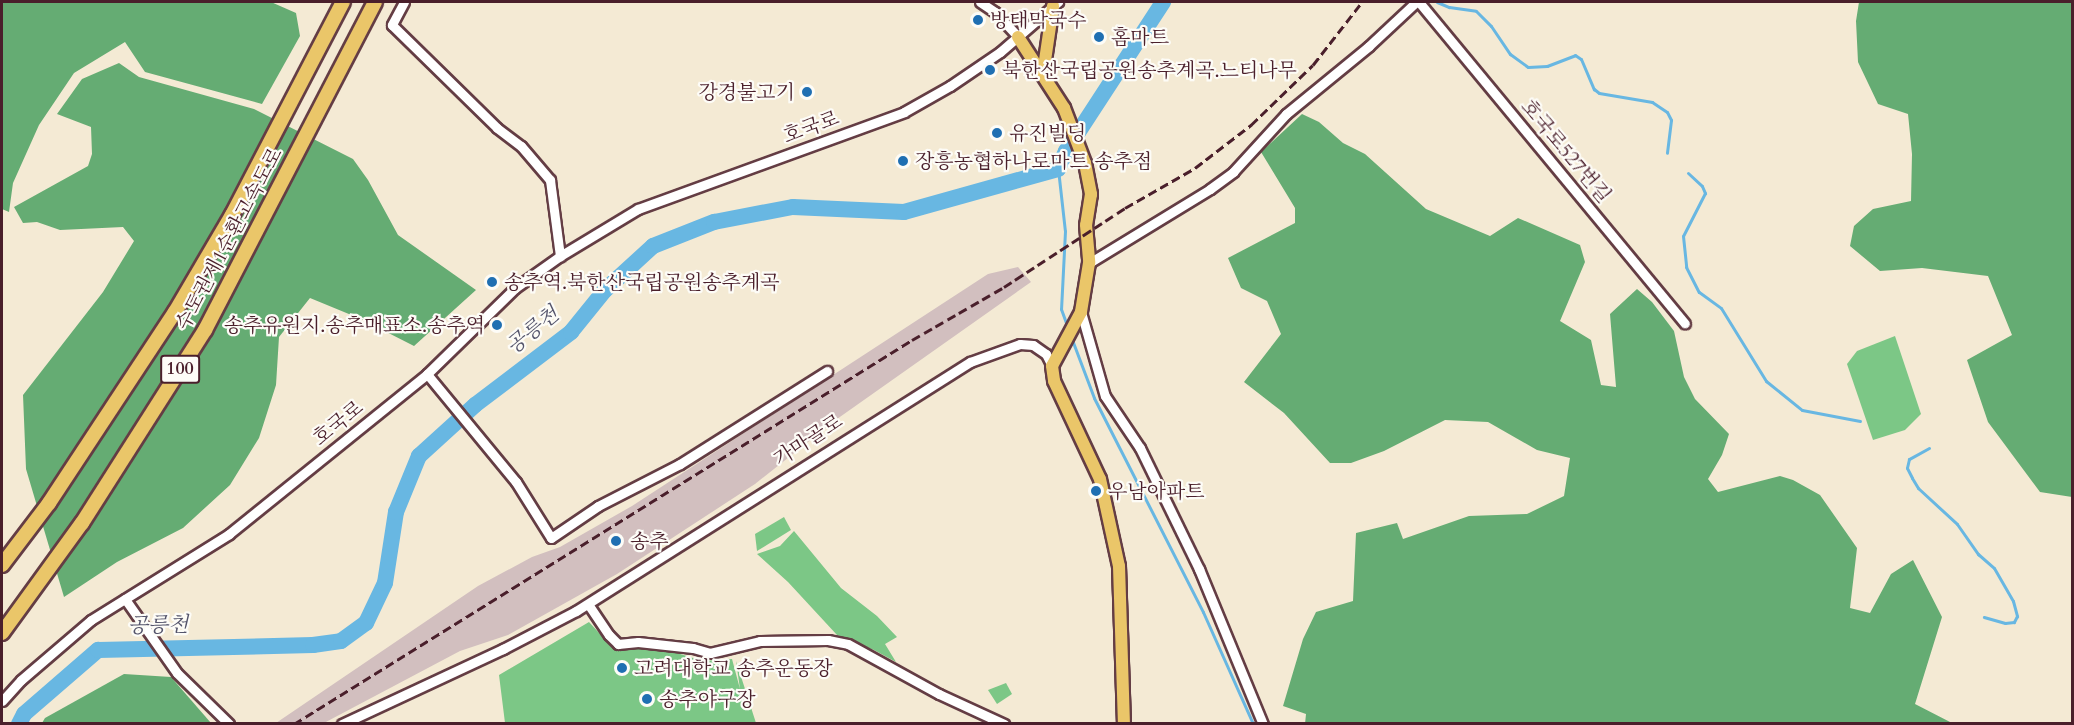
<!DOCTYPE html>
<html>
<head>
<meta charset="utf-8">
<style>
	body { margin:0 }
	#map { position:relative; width:2074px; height:725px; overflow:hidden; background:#f4ead4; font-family:Cardo,"Noto Serif KR",serif }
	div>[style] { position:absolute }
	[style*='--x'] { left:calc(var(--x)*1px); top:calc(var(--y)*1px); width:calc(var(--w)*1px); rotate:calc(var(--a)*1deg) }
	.industrial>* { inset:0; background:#d2bfbf }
	.green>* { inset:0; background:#7cc786 }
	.forest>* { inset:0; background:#65ac73 }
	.stream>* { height:3px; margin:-1.5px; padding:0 1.5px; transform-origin:1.5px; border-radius:1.5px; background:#68b7e2 }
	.river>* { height:16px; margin:-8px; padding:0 8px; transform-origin:8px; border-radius:8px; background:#68b7e2 }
	.roads { filter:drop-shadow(2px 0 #643d44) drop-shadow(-2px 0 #643d44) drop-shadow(0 2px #643d44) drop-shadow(0 -2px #643d44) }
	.minor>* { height:9px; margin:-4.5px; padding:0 4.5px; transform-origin:4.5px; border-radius:4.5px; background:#fff }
	.major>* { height:12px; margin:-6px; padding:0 6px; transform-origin:6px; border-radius:6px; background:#eac669 }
	.highway>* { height:14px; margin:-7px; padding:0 7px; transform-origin:7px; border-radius:7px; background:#eac669 }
	.rail>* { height:3px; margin-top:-1.5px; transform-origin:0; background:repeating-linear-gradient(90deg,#4a1f2b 0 9px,transparent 0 13.5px) }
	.dots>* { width:16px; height:16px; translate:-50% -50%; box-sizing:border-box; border:3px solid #fdfcf7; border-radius:50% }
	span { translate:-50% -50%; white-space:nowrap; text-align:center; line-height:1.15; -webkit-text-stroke:4.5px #fdfcf7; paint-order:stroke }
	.shield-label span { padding:2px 4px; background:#fdfcf7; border:2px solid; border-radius:4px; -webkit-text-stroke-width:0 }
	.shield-label { font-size:18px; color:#4a1f2b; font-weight:700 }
	.poi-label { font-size:20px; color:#4a1f2b }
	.left { translate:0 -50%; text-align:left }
	.right { translate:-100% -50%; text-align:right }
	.street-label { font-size:20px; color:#4a1f2b }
	.water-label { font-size:21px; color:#54546b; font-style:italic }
	.frame { position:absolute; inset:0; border:3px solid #4a1f2b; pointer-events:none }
</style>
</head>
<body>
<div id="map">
	<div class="industrial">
		<div style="clip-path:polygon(1018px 267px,1031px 282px,837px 419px,755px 484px,617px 574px,508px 635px,460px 651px,324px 723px,276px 723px,478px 586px,532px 557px,560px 547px,632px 506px,988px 274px)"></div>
	</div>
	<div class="green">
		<div style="clip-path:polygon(1895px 336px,1921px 414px,1905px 430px,1873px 440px,1847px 364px,1857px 351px)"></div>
		<div style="clip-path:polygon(784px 517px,791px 530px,757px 551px,755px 534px)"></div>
		<div style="clip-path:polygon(794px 531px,841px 588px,877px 616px,897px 637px,885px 644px,896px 662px,874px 650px,837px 635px,788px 582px,757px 554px,780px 546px)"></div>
		<div style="clip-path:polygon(589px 622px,613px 648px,635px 647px,677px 653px,703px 661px,732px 659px,740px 689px,736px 661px,756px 723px,505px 723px,499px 675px)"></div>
		<div style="clip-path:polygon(1006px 683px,1012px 694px,997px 704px,988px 690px)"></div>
	</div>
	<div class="forest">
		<div style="clip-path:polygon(2px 2px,271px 2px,296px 13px,300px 36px,262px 104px,145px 72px,125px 42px,74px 73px,39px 125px,13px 183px,9px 212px,2px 209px)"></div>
		<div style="clip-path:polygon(1859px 2px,2072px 2px,2072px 497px,2040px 492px,1988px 422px,1967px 360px,2012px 335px,1988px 276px,1922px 268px,1880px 271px,1850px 246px,1854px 226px,1873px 209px,1911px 201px,1912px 154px,1908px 114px,1878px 104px,1858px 62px,1856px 21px)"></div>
		<div style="clip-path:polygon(119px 63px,139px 77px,254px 109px,353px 159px,368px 180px,398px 235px,476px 290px,414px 346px,361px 319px,310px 298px,279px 337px,276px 385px,259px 438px,230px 485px,183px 528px,117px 562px,64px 597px,26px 469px,23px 395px,103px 292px,134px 241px,123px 227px,60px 230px,37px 222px,23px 223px,14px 207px,88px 166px,92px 154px,91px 127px,57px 114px,82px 79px)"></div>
		<div style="clip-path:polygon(1302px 114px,1319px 122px,1343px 143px,1365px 154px,1426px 209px,1490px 236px,1518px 218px,1580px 245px,1585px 262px,1560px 321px,1591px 340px,1601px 385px,1616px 387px,1610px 314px,1637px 289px,1652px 302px,1674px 331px,1684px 377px,1695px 399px,1729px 434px,1722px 455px,1708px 479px,1718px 492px,1780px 476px,1793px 480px,1820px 495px,1857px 548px,1850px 608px,1870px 613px,1891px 574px,1913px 560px,1942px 617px,1915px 704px,1952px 723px,1305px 724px,1306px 714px,1283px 706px,1303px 639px,1316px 612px,1353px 601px,1356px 533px,1397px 523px,1403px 539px,1469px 516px,1527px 514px,1564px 496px,1570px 458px,1537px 450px,1488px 422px,1445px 420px,1384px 451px,1351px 463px,1330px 463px,1284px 413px,1244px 382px,1281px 334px,1267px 301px,1241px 288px,1228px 258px,1295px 223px,1295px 208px,1261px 152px)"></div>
		<div style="clip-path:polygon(124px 674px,171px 677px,211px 723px,42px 723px,45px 718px)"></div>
	</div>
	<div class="stream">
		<div style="--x:1437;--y:2;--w:13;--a:23"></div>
		<div style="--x:1449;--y:7;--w:27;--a:8"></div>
		<div style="--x:1476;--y:11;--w:21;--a:45"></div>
		<div style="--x:1491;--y:26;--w:34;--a:56"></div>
		<div style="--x:1510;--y:54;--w:22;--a:36"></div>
		<div style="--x:1528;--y:67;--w:19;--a:-3"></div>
		<div style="--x:1547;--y:66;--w:30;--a:-21"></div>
		<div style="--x:1575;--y:55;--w:7;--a:34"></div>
		<div style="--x:1581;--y:59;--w:33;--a:67"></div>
		<div style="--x:1594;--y:89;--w:6;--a:39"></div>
		<div style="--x:1599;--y:93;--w:54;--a:9.6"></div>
		<div style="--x:1652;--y:102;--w:18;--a:34"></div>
		<div style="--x:1667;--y:112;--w:9;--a:63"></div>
		<div style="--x:1671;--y:120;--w:33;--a:97"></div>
		<div style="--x:1058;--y:169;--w:62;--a:83.6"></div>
		<div style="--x:1065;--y:231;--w:78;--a:92.9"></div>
		<div style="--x:1061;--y:309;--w:20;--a:70"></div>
		<div style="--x:1688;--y:173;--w:19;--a:43"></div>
		<div style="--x:1702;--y:186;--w:8;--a:67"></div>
		<div style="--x:1705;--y:193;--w:48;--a:117.1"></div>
		<div style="--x:1683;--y:236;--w:31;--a:84"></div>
		<div style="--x:1686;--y:267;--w:28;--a:63"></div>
		<div style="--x:1699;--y:292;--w:27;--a:36"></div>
		<div style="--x:1721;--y:308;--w:86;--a:58.3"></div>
		<div style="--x:1766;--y:381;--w:46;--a:38.9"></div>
		<div style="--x:1802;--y:410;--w:59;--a:10.7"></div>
		<div style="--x:1071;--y:337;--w:65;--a:69.3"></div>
		<div style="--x:1094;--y:398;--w:240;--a:63"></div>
		<div style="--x:1203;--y:612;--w:123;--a:65.9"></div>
		<div style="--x:1929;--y:448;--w:23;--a:151"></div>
		<div style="--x:1909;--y:459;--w:9;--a:103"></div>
		<div style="--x:1907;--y:468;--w:11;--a:63"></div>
		<div style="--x:1912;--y:478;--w:12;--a:59"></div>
		<div style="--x:1918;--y:488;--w:53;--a:42.7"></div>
		<div style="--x:1957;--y:524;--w:37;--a:55"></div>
		<div style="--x:1978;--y:554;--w:21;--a:41"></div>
		<div style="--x:1994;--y:568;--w:38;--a:60"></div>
		<div style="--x:2013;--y:601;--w:16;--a:75"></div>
		<div style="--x:2017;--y:616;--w:7;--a:117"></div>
		<div style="--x:2014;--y:622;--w:9;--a:174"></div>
		<div style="--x:2005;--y:623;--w:22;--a:-164"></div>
	</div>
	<div class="river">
		<div style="--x:19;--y:724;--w:11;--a:-63"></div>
		<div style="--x:24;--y:714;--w:98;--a:-40.9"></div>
		<div style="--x:98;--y:650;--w:215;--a:-1.3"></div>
		<div style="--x:313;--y:645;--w:28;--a:-8"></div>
		<div style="--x:341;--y:641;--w:31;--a:-36"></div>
		<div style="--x:366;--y:623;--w:44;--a:-64.6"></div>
		<div style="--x:385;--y:583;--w:72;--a:-81.2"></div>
		<div style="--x:396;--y:512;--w:61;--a:-67.7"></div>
		<div style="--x:419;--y:456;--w:76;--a:-42.3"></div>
		<div style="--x:475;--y:405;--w:121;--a:-37.2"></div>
		<div style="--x:571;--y:332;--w:54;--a:-51"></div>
		<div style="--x:605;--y:290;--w:65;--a:-42.5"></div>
		<div style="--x:653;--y:246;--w:66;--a:-21.5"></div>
		<div style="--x:714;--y:222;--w:80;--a:-10.8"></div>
		<div style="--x:793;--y:207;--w:111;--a:2.6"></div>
		<div style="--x:904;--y:212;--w:160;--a:-15.6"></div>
		<div style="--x:1058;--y:169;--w:20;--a:-66"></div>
		<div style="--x:1066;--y:151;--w:178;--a:-56.9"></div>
	</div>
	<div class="roads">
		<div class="minor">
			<div style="--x:404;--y:2;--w:26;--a:118"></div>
			<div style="--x:392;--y:25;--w:147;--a:44.4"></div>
			<div style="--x:497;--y:128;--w:30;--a:37"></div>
			<div style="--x:521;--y:146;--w:45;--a:49.5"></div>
			<div style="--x:550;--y:180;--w:77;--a:82.5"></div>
			<div style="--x:980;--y:2;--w:18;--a:34"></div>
			<div style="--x:995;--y:12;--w:34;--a:47"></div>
			<div style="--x:1419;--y:2;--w:417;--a:50.4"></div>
			<div style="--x:1089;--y:263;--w:142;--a:-31.4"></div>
			<div style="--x:1210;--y:189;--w:29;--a:-36"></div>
			<div style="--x:1233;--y:172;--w:79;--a:-47.6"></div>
			<div style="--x:1286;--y:114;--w:107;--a:-39.3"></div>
			<div style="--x:1369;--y:46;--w:64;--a:-43.1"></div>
			<div style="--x:1081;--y:312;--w:87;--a:74.1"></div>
			<div style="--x:1105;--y:396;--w:63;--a:56.1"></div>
			<div style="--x:1140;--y:448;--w:135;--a:64"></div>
			<div style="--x:1199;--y:569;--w:168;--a:67.6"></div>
			<div style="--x:427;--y:374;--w:140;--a:50.5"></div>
			<div style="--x:516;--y:482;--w:66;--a:58"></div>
			<div style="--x:551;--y:538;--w:57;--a:-34.2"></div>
			<div style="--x:598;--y:506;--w:92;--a:-27.1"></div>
			<div style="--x:680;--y:464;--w:174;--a:-32.3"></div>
			<div style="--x:125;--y:599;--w:90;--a:54.9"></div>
			<div style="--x:177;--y:673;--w:73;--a:44.4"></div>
			<div style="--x:588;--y:604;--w:37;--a:56"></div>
			<div style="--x:609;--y:635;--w:13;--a:45"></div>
			<div style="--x:618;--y:644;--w:20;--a:-6"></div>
			<div style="--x:638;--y:642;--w:55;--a:6.2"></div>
			<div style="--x:693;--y:648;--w:18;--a:16"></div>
			<div style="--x:710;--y:653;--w:51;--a:-13.5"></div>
			<div style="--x:760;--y:641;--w:68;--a:-0.8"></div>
			<div style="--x:828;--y:640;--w:20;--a:11"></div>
			<div style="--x:848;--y:644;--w:104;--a:28.8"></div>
			<div style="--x:939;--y:694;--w:72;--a:24.8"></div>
			<div style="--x:2;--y:701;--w:28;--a:-48"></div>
			<div style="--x:21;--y:680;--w:92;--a:-40.6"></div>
			<div style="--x:91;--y:620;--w:163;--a:-31.9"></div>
			<div style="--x:229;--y:534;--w:255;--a:-38.9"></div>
			<div style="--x:427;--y:374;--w:123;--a:-44.3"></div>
			<div style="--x:515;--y:288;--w:55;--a:-35.4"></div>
			<div style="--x:560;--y:256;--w:91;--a:-31.1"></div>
			<div style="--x:638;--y:209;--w:283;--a:-20"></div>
			<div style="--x:904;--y:112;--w:53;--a:-29.5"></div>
			<div style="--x:950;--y:86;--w:60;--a:-34.2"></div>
			<div style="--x:1000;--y:52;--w:77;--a:-40.8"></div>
			<div style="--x:342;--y:724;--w:178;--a:-25"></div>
			<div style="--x:503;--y:649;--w:82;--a:-27.5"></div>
			<div style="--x:576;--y:611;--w:466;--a:-32.3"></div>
			<div style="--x:970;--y:362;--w:53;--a:-19.8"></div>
			<div style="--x:1020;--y:344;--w:13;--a:4"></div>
			<div style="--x:1033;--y:345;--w:16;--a:35"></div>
			<div style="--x:1046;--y:354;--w:13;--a:63"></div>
		</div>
		<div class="major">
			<div style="--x:1018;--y:37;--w:85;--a:57.1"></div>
			<div style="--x:1064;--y:108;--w:59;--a:69.1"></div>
			<div style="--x:1085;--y:163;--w:32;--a:79"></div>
			<div style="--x:1091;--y:194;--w:31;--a:99"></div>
			<div style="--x:1086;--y:225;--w:38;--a:85"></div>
			<div style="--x:1089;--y:263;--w:50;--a:99.3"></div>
			<div style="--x:1081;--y:312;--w:61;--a:118.2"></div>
			<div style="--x:1052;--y:366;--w:15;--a:82"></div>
			<div style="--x:1054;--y:381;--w:108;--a:64.9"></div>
			<div style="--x:1100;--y:479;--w:89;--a:77.7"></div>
			<div style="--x:1119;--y:566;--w:158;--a:88.2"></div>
			<div style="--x:1043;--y:74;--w:69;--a:-81.6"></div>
		</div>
		<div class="highway">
			<div style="--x:2;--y:565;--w:78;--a:-52.8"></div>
			<div style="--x:49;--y:503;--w:229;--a:-56.6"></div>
			<div style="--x:175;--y:312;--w:113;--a:-59.6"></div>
			<div style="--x:232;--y:215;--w:240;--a:-62.5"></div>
			<div style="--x:2;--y:633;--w:136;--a:-54"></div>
			<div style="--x:82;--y:523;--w:229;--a:-57.5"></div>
			<div style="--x:205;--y:330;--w:369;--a:-62.6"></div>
		</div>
	</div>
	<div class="rail">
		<div style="--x:294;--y:724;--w:728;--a:-31.86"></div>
		<div style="--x:912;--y:340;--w:106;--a:-29.9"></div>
		<div style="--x:1004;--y:287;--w:145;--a:-33.1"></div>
		<div style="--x:1125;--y:208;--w:81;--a:-29.7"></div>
		<div style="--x:1195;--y:168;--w:71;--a:-37.5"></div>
		<div style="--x:1251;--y:125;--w:86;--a:-44.1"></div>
		<div style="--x:1313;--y:65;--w:80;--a:-52.1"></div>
	</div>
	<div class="dots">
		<div style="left:978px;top:20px;background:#1f6fb2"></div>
		<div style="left:1099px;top:37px;background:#1f6fb2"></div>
		<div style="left:990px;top:70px;background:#1f6fb2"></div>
		<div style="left:807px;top:92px;background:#1f6fb2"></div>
		<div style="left:997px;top:133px;background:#1f6fb2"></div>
		<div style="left:903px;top:161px;background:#1f6fb2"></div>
		<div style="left:492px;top:282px;background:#1f6fb2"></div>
		<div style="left:497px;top:325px;background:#1f6fb2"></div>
		<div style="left:1096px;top:491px;background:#1f6fb2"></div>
		<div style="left:616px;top:541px;background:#1f6fb2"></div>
		<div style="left:622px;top:668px;background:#1f6fb2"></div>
		<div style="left:647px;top:699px;background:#1f6fb2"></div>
	</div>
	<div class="shield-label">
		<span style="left:180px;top:369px">100</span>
	</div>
	<div class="poi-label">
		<span class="left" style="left:990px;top:20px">방태막국수</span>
		<span class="left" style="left:1111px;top:37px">홈마트</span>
		<span class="left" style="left:1002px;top:70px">북한산국립공원송추계곡.느티나무</span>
		<span class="right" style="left:795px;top:92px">강경불고기</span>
		<span class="left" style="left:1009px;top:133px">유진빌딩</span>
		<span class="left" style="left:915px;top:161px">장흥농협하나로마트 송추점</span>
		<span class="left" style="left:504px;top:282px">송추역.북한산국립공원송추계곡</span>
		<span class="right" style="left:485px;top:325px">송추유원지.송추매표소.송추역</span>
		<span class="left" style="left:1108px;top:491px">우남아파트</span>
		<span class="left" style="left:630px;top:541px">송추</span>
		<span class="left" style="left:634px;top:668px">고려대학교 송추운동장</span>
		<span class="left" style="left:659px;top:699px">송추야구장</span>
	</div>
	<div class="street-label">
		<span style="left:811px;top:127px;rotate:-20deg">호국로</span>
		<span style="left:1566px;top:151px;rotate:50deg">호국로527번길</span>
		<span style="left:229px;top:239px;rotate:-62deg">수도권제1순환고속도로</span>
		<span style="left:338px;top:423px;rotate:-39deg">호국로</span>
		<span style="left:808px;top:440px;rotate:-33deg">가마골로</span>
	</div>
	<div class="water-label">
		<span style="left:533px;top:331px;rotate:-39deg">공릉천</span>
		<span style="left:158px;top:626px;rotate:-1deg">공릉천</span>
	</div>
	<div class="frame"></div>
</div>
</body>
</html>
